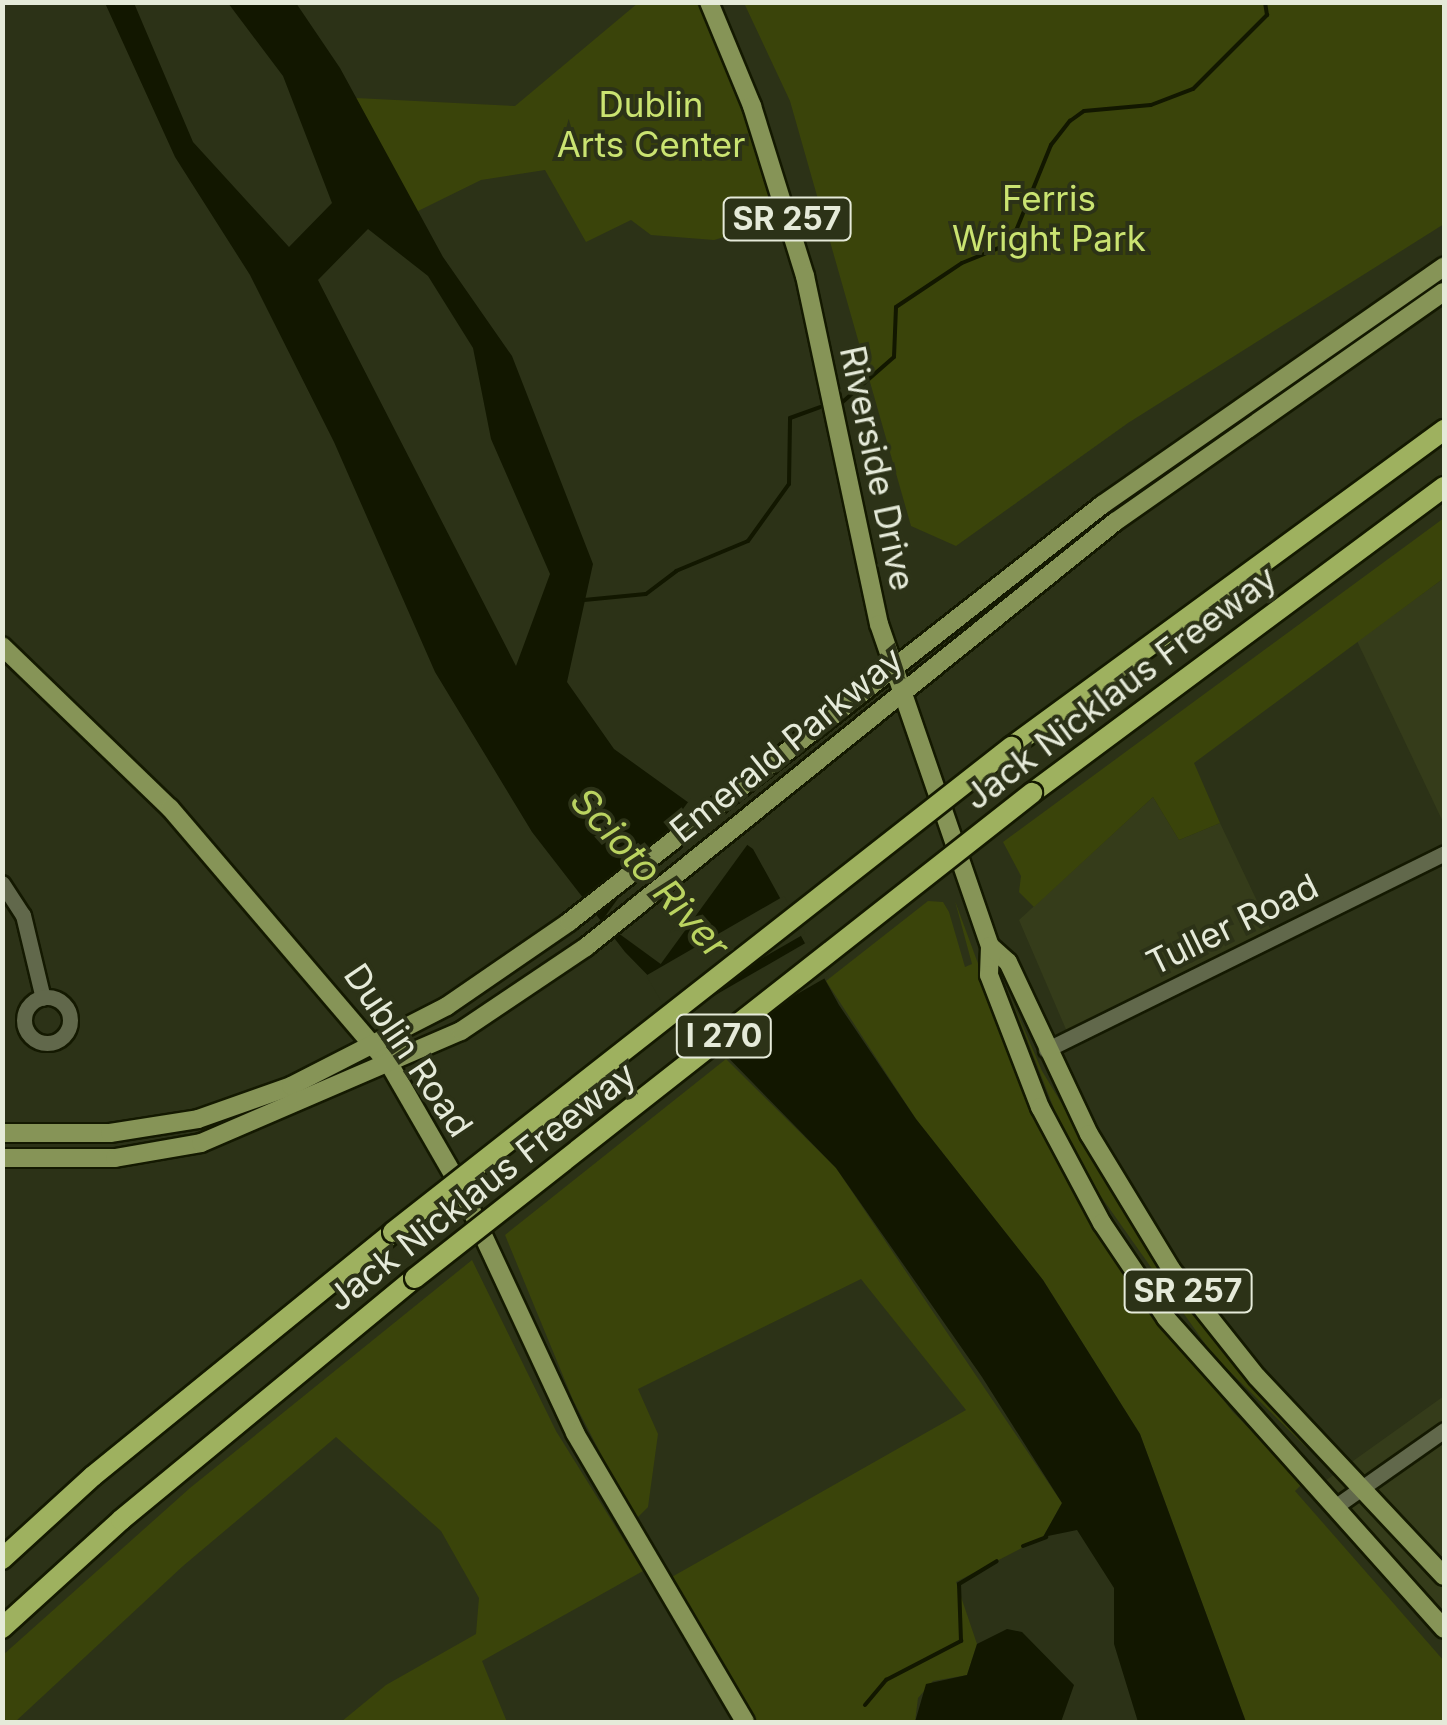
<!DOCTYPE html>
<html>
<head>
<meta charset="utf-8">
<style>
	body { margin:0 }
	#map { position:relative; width:1447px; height:1725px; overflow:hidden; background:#2c3217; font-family:Inter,sans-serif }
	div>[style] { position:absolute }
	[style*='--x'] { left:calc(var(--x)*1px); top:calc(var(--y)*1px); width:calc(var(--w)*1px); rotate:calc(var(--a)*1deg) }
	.built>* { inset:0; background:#353c1a }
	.green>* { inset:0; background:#3a440a }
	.water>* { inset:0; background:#121700 }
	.pier>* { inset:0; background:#2c3217; transform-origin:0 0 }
	.stream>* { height:4px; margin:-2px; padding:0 2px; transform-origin:2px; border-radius:2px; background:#121700 }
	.roads { filter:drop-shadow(2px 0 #141901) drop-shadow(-2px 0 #141901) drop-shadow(0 2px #141901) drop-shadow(0 -2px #141901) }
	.minor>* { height:15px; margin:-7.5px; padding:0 7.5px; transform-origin:7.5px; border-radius:7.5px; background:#61684b }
	.minor>.ring { margin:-7.5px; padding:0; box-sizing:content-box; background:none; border:15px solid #61684b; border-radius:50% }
	.major>* { height:18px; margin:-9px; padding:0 9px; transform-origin:9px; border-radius:9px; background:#869457 }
	.highway>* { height:20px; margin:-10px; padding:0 10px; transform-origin:10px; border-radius:10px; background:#9eb15f }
	.bridges { filter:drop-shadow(2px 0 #141901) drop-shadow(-2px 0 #141901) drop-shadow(0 2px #141901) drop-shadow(0 -2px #141901) }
	.highway-bridge>* { height:20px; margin:-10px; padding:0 10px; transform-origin:10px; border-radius:10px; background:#9eb15f }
	span { translate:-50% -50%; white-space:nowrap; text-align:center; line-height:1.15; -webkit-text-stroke:8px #2c3217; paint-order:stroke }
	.shield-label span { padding:2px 8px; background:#2c3217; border:2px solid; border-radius:8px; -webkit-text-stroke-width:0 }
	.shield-label { font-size:32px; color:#e5ead9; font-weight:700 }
	.park-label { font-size:35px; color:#cae371 }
	.street-label { font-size:35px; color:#e5ead9 }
	.water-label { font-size:38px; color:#bad360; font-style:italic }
	.frame { position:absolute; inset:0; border:5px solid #e5ead9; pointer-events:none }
</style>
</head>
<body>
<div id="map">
	<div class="built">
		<div style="clip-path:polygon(1444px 578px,1444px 824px,1357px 641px)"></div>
		<div style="clip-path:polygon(1153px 797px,1179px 840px,1220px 823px,1278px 945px,1074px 1048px,1019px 920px)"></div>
		<div style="clip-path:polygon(1444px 1396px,1444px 1641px,1311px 1491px)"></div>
	</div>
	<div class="green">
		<div style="clip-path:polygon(638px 3px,709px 3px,787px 219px,714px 240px,651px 235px,631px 220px,586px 242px,545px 170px,481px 180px,416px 212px,356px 98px,515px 106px)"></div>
		<div style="clip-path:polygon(744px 3px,1444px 3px,1444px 224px,1128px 423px,956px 546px,911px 526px,790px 101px)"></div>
		<div style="clip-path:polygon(1444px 518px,1444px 578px,1194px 763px,1220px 823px,1179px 840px,1153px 797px,1034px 907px,1019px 892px,1021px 876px,1003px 842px)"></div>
		<div style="clip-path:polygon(928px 901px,943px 902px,949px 912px,965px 967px,972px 964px,955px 901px,1036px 1121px,1126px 1275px,1232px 1411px,1303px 1483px,1295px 1491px,1444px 1661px,1444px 1722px,1246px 1722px,1140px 1434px,1043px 1280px,916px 1119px,826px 981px)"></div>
		<div style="clip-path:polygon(1010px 996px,1042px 1071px,1149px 1247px,1308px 1449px,1213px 1355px,1073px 1157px)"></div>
		<div style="clip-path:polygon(726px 1059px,836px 1168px,1062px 1503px,1043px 1537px,956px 1582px,977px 1644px,967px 1675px,933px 1681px,918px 1698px,915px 1722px,757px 1722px,670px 1578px,966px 1410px,861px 1279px,638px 1389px,658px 1434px,648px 1507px,635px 1520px,573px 1400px,505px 1235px)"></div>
		<div style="clip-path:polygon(472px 1260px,556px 1431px,643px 1571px,482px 1661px,507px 1722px,341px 1722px,386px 1685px,476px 1634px,479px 1598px,441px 1531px,336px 1437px,183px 1566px,15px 1722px,3px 1722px,3px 1655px,190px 1488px)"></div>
	</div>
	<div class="water">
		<div style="clip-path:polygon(evenodd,105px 3px,134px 3px,193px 142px,289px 247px,332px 203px,283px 76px,228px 3px,296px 3px,340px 68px,443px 257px,512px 356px,593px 564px,567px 682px,614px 749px,753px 849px,839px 1005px,916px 1119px,1043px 1280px,1140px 1434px,1246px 1722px,1138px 1722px,1114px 1644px,1114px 1588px,1077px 1530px,1043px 1537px,1062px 1503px,982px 1377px,836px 1168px,625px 952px,532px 832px,435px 672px,334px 442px,250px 275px,175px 157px,105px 3px,368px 229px,428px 276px,473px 348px,491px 439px,550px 574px,516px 666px,318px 280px,368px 229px)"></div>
		<div style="clip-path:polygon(1007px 1629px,1022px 1632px,1074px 1685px,1061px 1722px,915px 1722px,926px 1684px,967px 1675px,977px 1644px)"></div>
	</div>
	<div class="pier">
		<div style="left:691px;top:798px;width:73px;height:152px;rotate:36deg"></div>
		<div style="left:784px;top:896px;width:43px;height:159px;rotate:60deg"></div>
		<div style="left:809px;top:941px;width:40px;height:147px;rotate:60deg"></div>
	</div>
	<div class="stream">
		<div style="--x:838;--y:406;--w:74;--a:-41.2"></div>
		<div style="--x:894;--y:357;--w:50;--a:-87.7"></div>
		<div style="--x:896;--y:307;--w:79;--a:-33.7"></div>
		<div style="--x:962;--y:263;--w:53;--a:-22.2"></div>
		<div style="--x:1011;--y:243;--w:106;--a:-67.8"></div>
		<div style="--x:1051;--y:145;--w:31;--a:-52"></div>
		<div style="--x:1070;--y:121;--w:17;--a:-36"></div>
		<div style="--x:1084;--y:111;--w:67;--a:-5.1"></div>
		<div style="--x:1151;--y:105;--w:45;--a:-20.9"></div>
		<div style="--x:1193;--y:89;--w:105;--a:-45"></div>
		<div style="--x:1267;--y:15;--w:13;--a:-99"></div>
		<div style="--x:584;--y:600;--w:62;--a:-5.5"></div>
		<div style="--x:646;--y:594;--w:38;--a:-37"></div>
		<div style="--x:676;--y:571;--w:78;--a:-22.6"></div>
		<div style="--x:748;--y:541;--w:70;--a:-54.3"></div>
		<div style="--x:789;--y:484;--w:66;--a:-89.1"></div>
		<div style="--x:790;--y:418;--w:32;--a:-20"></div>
		<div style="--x:1023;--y:1546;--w:25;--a:-21"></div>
		<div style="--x:865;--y:1705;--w:33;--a:-50"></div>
		<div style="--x:886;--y:1680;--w:85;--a:-27.5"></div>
		<div style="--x:961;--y:1641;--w:57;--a:-92"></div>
		<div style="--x:959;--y:1584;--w:44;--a:-31.2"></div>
	</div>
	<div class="roads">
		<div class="minor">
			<div style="--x:2;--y:883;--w:38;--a:57"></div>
			<div style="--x:23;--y:915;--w:85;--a:76.5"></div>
			<div class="ring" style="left:24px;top:997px;width:31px;height:31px"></div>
			<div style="--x:1046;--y:1050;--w:444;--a:-26.3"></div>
			<div style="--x:1336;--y:1506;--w:132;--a:-35.1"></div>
		</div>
		<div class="major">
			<div style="--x:709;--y:2;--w:113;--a:67.5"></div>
			<div style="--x:752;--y:106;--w:178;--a:72.7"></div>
			<div style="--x:805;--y:276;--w:356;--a:78"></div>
			<div style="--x:879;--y:624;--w:341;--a:71"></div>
			<div style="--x:990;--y:946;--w:29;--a:92"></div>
			<div style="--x:989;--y:975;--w:142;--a:68.9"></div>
			<div style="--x:1040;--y:1107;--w:132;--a:61.9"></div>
			<div style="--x:1102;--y:1223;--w:115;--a:56"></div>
			<div style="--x:1166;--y:1318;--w:417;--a:48.2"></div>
			<div style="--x:2;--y:646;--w:233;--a:44"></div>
			<div style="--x:170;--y:808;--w:340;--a:49.5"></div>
			<div style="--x:391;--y:1067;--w:140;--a:60"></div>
			<div style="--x:461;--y:1188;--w:270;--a:65"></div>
			<div style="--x:575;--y:1433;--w:335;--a:59.5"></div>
			<div style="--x:990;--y:946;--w:24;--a:42"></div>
			<div style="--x:1008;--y:962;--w:190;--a:64.8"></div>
			<div style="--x:1089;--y:1134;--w:158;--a:58.7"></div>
			<div style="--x:1171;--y:1269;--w:138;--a:51.5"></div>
			<div style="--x:1257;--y:1377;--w:273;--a:46.8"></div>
			<div style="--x:2;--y:1133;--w:108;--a:0"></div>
			<div style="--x:110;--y:1133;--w:89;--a:-9"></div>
			<div style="--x:198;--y:1119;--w:99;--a:-19.5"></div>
			<div style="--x:291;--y:1086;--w:175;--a:-27.1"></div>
			<div style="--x:447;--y:1006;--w:148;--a:-34.5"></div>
			<div style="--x:569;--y:922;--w:677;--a:-38.04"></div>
			<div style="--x:1102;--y:505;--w:417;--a:-34.9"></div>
			<div style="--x:2;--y:1158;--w:113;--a:0"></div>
			<div style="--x:115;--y:1158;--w:87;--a:-9.9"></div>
			<div style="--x:201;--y:1143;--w:283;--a:-23.3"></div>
			<div style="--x:461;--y:1031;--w:151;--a:-33.9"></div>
			<div style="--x:586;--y:947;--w:679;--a:-38.78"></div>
			<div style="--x:1115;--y:522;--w:401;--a:-35"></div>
		</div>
		<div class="highway">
			<div style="--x:1011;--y:747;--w:537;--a:-36.21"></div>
			<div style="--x:1032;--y:793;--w:513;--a:-36.6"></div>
			<div style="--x:2;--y:1559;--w:123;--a:-42.4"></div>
			<div style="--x:93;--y:1476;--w:387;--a:-39.1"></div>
			<div style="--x:2;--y:1628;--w:161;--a:-42.2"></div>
			<div style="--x:121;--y:1520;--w:381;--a:-39.5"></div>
		</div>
	</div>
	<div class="bridges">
		<div class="highway-bridge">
			<div style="--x:393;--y:1232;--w:786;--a:-38.12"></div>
			<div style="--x:415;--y:1278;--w:785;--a:-38.17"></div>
		</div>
	</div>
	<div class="shield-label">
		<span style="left:787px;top:219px">SR 257</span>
		<span style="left:724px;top:1036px">I 270</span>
		<span style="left:1188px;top:1291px">SR 257</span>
	</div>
	<div class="park-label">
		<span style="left:651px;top:124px">Dublin<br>Arts Center</span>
		<span style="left:1049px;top:218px">Ferris<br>Wright Park</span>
	</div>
	<div class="street-label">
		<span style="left:878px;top:468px;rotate:78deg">Riverside Drive</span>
		<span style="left:1120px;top:687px;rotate:-37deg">Jack Nicklaus Freeway</span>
		<span style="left:786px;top:744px;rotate:-39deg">Emerald Parkway</span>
		<span style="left:1232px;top:924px;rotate:-26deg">Tuller Road</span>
		<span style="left:409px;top:1050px;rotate:56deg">Dublin Road</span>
		<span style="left:481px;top:1186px;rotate:-38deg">Jack Nicklaus Freeway</span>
	</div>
	<div class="water-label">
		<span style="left:650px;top:873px;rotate:48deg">Scioto River</span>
	</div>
	<div class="frame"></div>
</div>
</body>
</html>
